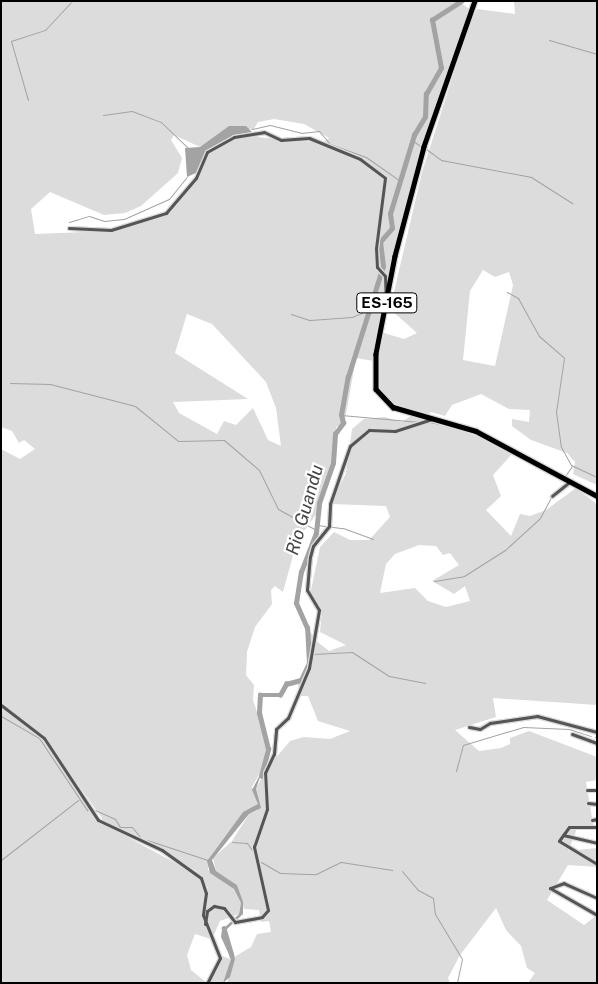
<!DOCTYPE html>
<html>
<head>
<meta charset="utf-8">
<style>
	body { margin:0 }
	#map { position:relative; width:598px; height:984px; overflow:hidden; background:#fff; font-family:"Public Sans",sans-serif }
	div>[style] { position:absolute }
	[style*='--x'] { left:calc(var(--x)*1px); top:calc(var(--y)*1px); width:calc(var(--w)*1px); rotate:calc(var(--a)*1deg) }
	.green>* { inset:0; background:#dcdcdc }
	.water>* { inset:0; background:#a3a3a3 }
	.stream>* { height:1px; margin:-0.5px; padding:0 0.5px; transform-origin:0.5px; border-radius:0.5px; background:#a3a3a3 }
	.river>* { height:4.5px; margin:-2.25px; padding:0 2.25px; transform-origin:2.25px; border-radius:2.25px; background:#a3a3a3 }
	.roads { filter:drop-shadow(1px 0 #dbdbdb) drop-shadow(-1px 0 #dbdbdb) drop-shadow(0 1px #dbdbdb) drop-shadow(0 -1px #dbdbdb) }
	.minor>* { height:3px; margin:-1.5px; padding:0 1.5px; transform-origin:1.5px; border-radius:1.5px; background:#555 }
	.major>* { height:4.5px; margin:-2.25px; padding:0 2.25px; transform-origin:2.25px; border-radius:2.25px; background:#000 }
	span { translate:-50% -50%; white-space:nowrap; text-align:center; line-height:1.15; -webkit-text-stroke:4.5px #fff; paint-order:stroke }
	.shield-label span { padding:1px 4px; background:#fff; border:1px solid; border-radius:4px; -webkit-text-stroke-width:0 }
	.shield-label { font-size:15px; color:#000; font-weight:700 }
	.water-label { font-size:18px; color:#444; font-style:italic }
	.frame { position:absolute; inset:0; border:2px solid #000; pointer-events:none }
</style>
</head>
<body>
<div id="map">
	<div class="green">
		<div style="clip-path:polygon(evenodd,1px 1px,458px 1px,471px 10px,418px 171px,374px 361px,356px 358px,344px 425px,336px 427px,335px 448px,317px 513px,305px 530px,300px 530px,283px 592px,275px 586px,271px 590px,272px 604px,255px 627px,247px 652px,246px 675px,254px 685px,253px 700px,267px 742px,264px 766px,252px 787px,259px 804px,243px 812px,209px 858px,208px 870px,234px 889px,241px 903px,239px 914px,220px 921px,213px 937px,205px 915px,208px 888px,198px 872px,148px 840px,104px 821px,43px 735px,1px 704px,1px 449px,20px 459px,35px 449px,24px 440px,19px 443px,12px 431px,1px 427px,1px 1px,274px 119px,304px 124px,329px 138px,322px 143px,234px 135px,206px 152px,198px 180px,170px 213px,111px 231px,35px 234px,31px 209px,50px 192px,104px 215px,125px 213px,141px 206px,178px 173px,182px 158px,171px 140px,174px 135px,200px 147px,235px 126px,253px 130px,258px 122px,274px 119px,1px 1px,187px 314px,212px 324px,266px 382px,276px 408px,281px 446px,268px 440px,253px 408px,236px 425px,224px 421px,217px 434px,179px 413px,173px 402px,248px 399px,175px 353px,187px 314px)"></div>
		<div style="clip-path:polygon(evenodd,514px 1px,597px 1px,597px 485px,573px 474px,575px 462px,567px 453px,531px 440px,512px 426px,512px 419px,529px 422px,530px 410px,509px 409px,481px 394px,452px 405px,445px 416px,431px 412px,427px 416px,394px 406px,378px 389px,376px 366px,384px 333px,404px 339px,417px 333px,390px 309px,422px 172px,469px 26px,477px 9px,515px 14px,514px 1px,483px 270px,495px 277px,509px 272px,513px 285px,495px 366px,463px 360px,470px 291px,483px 270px)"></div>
		<div style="clip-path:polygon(evenodd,412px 415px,480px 437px,512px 454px,493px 475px,501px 496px,486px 510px,511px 536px,520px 514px,530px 516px,546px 510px,576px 488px,597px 504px,597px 705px,493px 698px,496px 717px,455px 730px,479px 751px,501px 748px,510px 744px,510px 738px,529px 731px,597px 757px,597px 780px,586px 782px,594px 829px,577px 829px,568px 851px,597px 848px,597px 867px,568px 865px,547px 900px,584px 925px,597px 915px,597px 983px,528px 983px,535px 973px,527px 968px,521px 946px,506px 930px,496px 908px,460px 955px,448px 978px,450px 983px,227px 983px,234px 957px,251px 947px,257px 934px,271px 932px,269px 921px,261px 922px,259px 910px,244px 909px,237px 885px,216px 871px,213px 858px,232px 841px,249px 814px,258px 810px,256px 789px,264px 772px,290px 741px,304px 737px,330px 739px,350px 731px,318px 721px,308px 696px,299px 696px,298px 683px,308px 663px,305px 622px,315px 640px,329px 651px,346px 645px,320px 632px,322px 611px,310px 595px,320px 547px,334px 532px,350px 540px,369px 540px,390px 517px,386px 506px,331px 504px,346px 473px,352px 429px,364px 419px,385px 417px,402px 422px,412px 415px,419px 545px,436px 546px,443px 555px,450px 553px,459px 565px,432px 581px,454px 594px,465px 586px,470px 601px,446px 607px,428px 601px,415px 588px,380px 593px,386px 564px,395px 554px,419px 545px)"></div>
		<div style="clip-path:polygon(1px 707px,40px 735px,101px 823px,198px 875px,205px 889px,203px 916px,211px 939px,195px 934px,187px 955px,191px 970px,207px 983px,1px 983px)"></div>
		<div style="clip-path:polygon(222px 956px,231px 959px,227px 973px,223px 983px,210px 983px)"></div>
	</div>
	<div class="water">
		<div style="clip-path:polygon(229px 126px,246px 126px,254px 134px,234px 135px,206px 152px,196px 173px,187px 177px,185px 148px,200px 147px)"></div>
		<div style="clip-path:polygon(262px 771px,256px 789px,261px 808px,249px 814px,212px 860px,216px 871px,237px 885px,243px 902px,243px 914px,225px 931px,225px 941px,235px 959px,230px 977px,223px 983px,231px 959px,221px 937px,222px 930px,239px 914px,241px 903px,234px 889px,210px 873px,207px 861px,243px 812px,258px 804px,252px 790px)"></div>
	</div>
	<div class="stream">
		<div style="--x:549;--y:40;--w:50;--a:16.3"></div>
		<div style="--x:28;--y:100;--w:61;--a:-106.1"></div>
		<div style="--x:11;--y:41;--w:36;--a:-18"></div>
		<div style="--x:45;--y:30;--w:40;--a:-47"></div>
		<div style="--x:103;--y:115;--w:29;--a:-8"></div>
		<div style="--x:132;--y:111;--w:31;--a:21"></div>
		<div style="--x:161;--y:122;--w:37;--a:44"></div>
		<div style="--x:252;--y:129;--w:18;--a:-13"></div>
		<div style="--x:270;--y:125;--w:32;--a:14"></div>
		<div style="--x:301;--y:133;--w:18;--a:-6"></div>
		<div style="--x:319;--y:131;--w:17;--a:50"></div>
		<div style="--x:330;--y:144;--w:38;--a:20"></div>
		<div style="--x:366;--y:157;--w:42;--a:35.2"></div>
		<div style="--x:413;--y:141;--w:11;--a:34"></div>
		<div style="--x:426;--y:149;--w:19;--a:36"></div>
		<div style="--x:441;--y:160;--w:92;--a:10.7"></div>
		<div style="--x:531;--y:177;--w:49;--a:32.4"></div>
		<div style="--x:69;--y:222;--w:21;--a:-17"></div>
		<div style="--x:89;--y:216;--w:16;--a:18"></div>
		<div style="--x:104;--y:221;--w:20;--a:-6"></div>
		<div style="--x:124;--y:219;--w:49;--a:-24"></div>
		<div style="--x:169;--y:199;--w:28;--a:-51"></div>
		<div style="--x:507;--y:292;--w:13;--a:29"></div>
		<div style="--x:518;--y:298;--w:43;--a:61.1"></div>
		<div style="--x:539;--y:336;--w:33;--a:41"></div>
		<div style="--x:564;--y:358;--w:55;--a:98.4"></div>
		<div style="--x:556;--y:412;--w:35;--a:82"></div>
		<div style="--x:561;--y:447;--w:21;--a:61"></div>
		<div style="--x:571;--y:465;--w:29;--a:25"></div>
		<div style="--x:291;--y:314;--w:20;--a:18"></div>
		<div style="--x:310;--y:320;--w:42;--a:-4.1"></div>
		<div style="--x:352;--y:317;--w:17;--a:-24"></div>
		<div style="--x:10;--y:383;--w:40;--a:1.4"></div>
		<div style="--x:50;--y:384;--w:88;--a:14.5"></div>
		<div style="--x:135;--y:406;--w:55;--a:39.1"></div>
		<div style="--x:178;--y:441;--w:46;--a:-1.2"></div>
		<div style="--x:224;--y:440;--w:46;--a:40.6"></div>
		<div style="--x:259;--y:470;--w:43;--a:64"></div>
		<div style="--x:278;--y:509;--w:43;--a:28.9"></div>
		<div style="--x:341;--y:415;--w:79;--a:5.1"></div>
		<div style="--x:429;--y:422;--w:11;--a:10"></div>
		<div style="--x:565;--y:476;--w:12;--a:-55"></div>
		<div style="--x:317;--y:525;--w:26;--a:7"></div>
		<div style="--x:343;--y:528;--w:32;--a:20"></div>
		<div style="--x:434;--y:581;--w:30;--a:-9"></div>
		<div style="--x:464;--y:576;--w:49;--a:-32.4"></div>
		<div style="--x:505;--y:550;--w:47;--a:-42.4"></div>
		<div style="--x:540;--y:518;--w:24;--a:-62"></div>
		<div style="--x:313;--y:654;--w:39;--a:-3"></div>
		<div style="--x:352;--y:652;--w:44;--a:33"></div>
		<div style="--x:389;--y:676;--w:37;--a:11"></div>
		<div style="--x:1;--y:716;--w:44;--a:30.1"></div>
		<div style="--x:39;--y:738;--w:87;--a:56.3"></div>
		<div style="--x:595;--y:737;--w:2;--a:27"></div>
		<div style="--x:456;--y:771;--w:27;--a:-75"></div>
		<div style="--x:463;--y:745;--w:63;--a:-16.7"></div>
		<div style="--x:523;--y:727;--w:46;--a:2.5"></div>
		<div style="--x:569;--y:729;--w:23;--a:18"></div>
		<div style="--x:95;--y:810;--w:22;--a:24"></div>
		<div style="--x:115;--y:819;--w:9;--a:58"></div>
		<div style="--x:120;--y:827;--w:12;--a:0"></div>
		<div style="--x:132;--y:827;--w:14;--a:51"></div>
		<div style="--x:141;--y:838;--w:71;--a:18.2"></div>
		<div style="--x:232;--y:842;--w:15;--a:4"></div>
		<div style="--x:247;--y:843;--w:12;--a:55"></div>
		<div style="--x:1;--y:860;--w:98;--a:-37.9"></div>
		<div style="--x:261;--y:862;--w:22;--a:30"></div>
		<div style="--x:280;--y:873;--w:36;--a:2"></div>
		<div style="--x:316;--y:874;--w:28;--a:-26"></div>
		<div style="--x:341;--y:862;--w:52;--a:8.9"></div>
		<div style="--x:402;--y:871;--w:25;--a:50"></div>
		<div style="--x:418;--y:890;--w:17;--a:28"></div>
		<div style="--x:433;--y:898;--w:16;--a:83"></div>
		<div style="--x:435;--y:914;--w:52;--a:59"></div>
		<div style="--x:462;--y:959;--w:25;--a:102"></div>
	</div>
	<div class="river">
		<div style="--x:261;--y:776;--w:28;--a:-75"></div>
		<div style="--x:268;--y:749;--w:37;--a:-104"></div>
		<div style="--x:259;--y:713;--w:18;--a:-87"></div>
		<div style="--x:260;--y:695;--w:20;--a:0"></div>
		<div style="--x:280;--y:695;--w:13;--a:-61"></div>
		<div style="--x:286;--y:684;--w:16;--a:-15"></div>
		<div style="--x:301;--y:680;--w:19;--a:-65"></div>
		<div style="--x:309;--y:663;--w:35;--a:-93"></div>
		<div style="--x:307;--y:628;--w:27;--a:-114"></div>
		<div style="--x:296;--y:603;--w:31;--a:-81"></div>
		<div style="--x:301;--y:572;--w:42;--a:-69"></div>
		<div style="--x:316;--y:533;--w:30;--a:-84"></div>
		<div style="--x:319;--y:503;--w:42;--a:-70.7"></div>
		<div style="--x:333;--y:463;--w:29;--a:-86"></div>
		<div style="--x:335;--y:434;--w:14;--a:-54"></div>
		<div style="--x:343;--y:423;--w:8;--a:-104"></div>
		<div style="--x:341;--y:415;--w:39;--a:-80"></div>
		<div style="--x:348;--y:377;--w:116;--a:-72.5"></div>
		<div style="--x:383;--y:266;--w:24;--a:-97"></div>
		<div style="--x:380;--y:242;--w:18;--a:-49"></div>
		<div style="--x:392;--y:228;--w:14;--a:-98"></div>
		<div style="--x:390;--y:214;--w:83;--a:-73.1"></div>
		<div style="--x:414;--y:135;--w:21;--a:-59"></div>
		<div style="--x:425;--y:117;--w:23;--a:-88"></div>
		<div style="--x:426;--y:94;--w:30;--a:-60"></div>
		<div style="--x:441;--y:68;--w:49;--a:-100.6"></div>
		<div style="--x:432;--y:20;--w:35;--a:-33"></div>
		<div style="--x:224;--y:928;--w:29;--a:74"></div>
	</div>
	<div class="roads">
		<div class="minor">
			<div style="--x:69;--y:228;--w:42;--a:2.7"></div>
			<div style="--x:111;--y:230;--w:58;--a:-17.2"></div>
			<div style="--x:166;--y:213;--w:46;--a:-49.4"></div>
			<div style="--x:196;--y:178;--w:28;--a:-67"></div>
			<div style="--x:207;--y:152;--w:31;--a:-29"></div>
			<div style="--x:234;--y:137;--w:30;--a:-9"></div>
			<div style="--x:264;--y:132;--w:19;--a:25"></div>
			<div style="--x:281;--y:140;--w:28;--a:-4"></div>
			<div style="--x:309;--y:138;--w:55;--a:22.4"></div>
			<div style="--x:360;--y:159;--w:31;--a:37"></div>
			<div style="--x:385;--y:178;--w:71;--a:97.3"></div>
			<div style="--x:376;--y:248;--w:19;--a:87"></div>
			<div style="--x:377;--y:267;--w:12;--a:48"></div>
			<div style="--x:385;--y:276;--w:27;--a:88"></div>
			<div style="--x:552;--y:496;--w:22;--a:-39"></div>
			<div style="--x:1;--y:705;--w:54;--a:37.5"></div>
			<div style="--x:44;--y:738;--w:98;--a:56.6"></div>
			<div style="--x:98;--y:820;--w:71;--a:25.1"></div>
			<div style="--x:162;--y:850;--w:48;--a:35.7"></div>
			<div style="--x:201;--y:878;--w:16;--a:72"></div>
			<div style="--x:206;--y:893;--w:22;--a:98"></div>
			<div style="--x:203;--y:915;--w:46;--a:68.4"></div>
			<div style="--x:220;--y:958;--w:28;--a:117"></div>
			<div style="--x:469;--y:727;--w:11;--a:10"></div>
			<div style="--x:480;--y:729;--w:12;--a:-31"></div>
			<div style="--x:490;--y:723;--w:48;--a:-8.5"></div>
			<div style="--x:537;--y:716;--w:62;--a:14.9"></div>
			<div style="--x:572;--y:734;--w:27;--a:20"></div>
			<div style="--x:587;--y:790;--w:10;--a:0"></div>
			<div style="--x:588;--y:803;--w:9;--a:6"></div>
			<div style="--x:592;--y:820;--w:5;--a:-11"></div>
			<div style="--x:597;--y:827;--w:28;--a:180"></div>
			<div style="--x:569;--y:827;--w:17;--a:126"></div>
			<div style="--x:559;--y:841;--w:44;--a:31.2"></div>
			<div style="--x:563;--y:835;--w:35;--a:13"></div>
			<div style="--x:597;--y:898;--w:36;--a:-156"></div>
			<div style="--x:564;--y:883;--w:15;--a:160"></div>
			<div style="--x:550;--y:888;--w:54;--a:29.9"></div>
			<div style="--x:205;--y:924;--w:13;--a:-81"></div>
			<div style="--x:207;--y:911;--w:9;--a:-36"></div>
			<div style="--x:214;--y:906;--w:10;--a:11"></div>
			<div style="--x:224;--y:908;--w:18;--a:52"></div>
			<div style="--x:235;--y:922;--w:27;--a:-10"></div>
			<div style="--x:262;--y:917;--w:9;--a:-49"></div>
			<div style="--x:268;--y:910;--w:65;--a:-102.5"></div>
			<div style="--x:254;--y:847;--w:40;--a:-71.1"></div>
			<div style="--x:267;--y:809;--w:36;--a:-93"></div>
			<div style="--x:265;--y:773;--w:21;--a:-65"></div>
			<div style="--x:274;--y:754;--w:25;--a:-85"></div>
			<div style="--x:276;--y:729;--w:16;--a:-43"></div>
			<div style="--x:288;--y:718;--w:54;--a:-67.2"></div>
			<div style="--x:309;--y:668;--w:59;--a:-80.2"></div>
			<div style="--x:319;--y:610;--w:23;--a:-121"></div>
			<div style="--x:307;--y:590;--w:33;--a:-85"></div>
			<div style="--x:310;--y:557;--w:11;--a:-75"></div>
			<div style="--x:313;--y:546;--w:26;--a:-51"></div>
			<div style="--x:329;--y:526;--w:22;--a:-87"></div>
			<div style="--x:330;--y:504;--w:61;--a:-71"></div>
			<div style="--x:350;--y:446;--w:25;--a:-40"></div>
			<div style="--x:369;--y:430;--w:26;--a:2"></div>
			<div style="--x:395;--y:431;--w:39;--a:-18"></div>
		</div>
		<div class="major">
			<div style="--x:475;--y:1;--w:155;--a:109.3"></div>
			<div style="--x:424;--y:147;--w:113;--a:104.9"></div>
			<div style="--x:395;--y:256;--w:100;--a:101"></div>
			<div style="--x:376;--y:354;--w:35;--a:90"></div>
			<div style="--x:376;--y:389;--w:25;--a:47"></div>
			<div style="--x:393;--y:407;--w:86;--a:16.1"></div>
			<div style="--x:476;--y:431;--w:137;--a:28.2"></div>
		</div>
	</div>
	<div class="shield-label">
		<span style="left:387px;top:303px">ES-165</span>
	</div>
	<div class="water-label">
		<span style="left:305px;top:510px;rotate:-74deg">Rio Guandu</span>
	</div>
	<div class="frame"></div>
</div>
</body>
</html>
